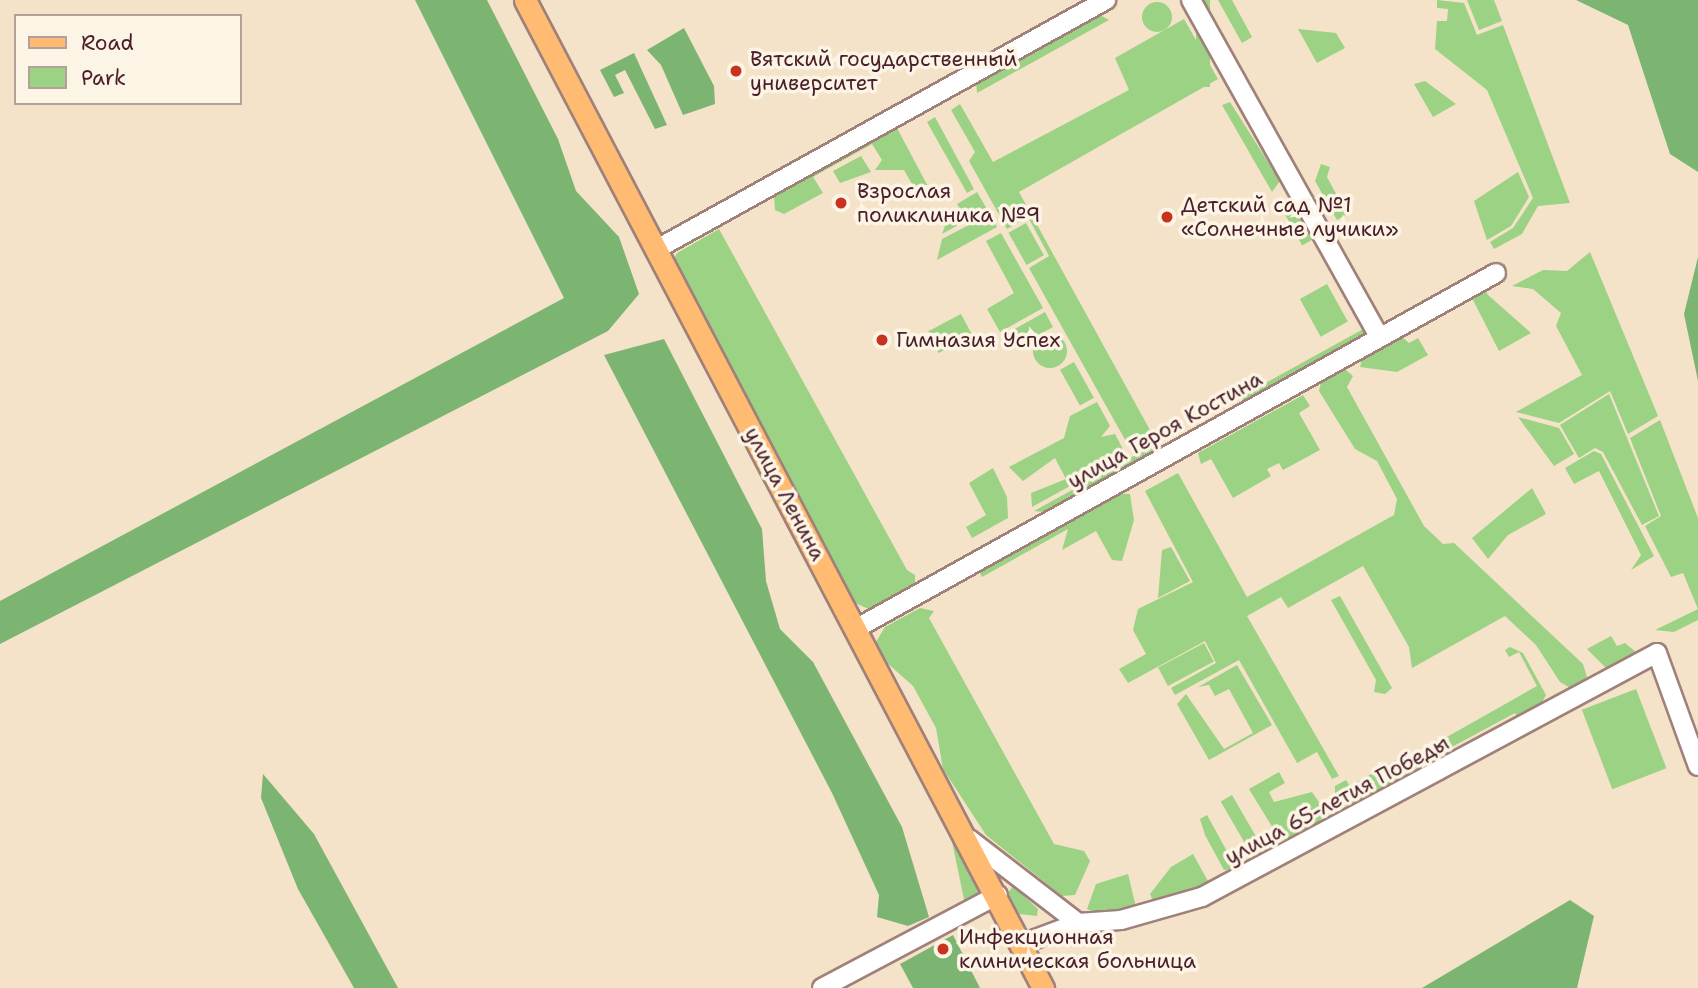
<!DOCTYPE html>
<html>
<head>
<meta charset="utf-8">
<style>
	body { margin:0 }
	#map { position:relative; width:1698px; height:988px; overflow:hidden; background:#f5e3c9; font-family:"Shantell Sans",sans-serif }
	div>[style] { position:absolute }
	.green>* { inset:0; background:#9bd283; transform-origin:0 0 }
	.round { border-radius:50% }
	.forest>* { inset:0; background:#7cb471 }
	.roads { filter:drop-shadow(2px 0 #a0817a) drop-shadow(-2px 0 #a0817a) drop-shadow(0 2px #a0817a) drop-shadow(0 -2px #a0817a) }
	.minor>* { height:18px; margin:-9px; padding:0 9px; transform-origin:9px; border-radius:9px; background:#fff }
	.major>* { height:21px; margin:-10.5px; padding:0 10.5px; transform-origin:10.5px; border-radius:10.5px; background:#ffbb71 }
	.dots>* { width:19px; height:19px; translate:-50% -50%; box-sizing:border-box; border:4px solid #fcf5e5; border-radius:50% }
	span { translate:-50% -50%; white-space:nowrap; text-align:center; line-height:1.15; -webkit-text-stroke:7px #fcf5e5; paint-order:stroke }
	.poi-label { font-size:21px; color:#4a1f2b }
	.left { translate:0 -50%; text-align:left }
	.street-label { font-size:21px; color:#4a1f2b }
	.legend { position:absolute; left:14px; top:14px; width:228px; height:91px; box-sizing:border-box; background:#fcf5e5; border:2px solid #b59f9b; margin:0; padding:9px 12px; list-style:none; font-size:21px; color:#4a1f2b }
	.legend li { display:flex; align-items:center; gap:14px; height:35px }
	.legend b { width:35px; border:2px solid #b59f9b }
</style>
</head>
<body>
<div id="map">
	<div class="green">
		<div style="left:1196px;top:0;width:14px;height:87px"></div>
		<div style="clip-path:polygon(1218px 0,1232px 0,1252px 37px,1242px 43px)"></div>
		<div style="clip-path:polygon(1437px 0,1464px 3px,1477px 35px,1503px 25px,1570px 203px,1538px 206px,1522px 234px,1494px 249px,1490px 242px,1513px 228px,1533px 198px,1487px 90px,1435px 49px,1437px 21px,1447px 21px,1448px 9px,1437px 8px)"></div>
		<div style="clip-path:polygon(1467px 0,1494px 0,1502px 21px,1479px 30px)"></div>
		<div class="round" style="left:1142px;top:2px;width:30px;height:30px"></div>
		<div style="clip-path:polygon(1100px 15px,1109px 20px,977px 93px,976px 82px)"></div>
		<div style="clip-path:polygon(1184px 19px,1218px 79px,1019px 192px,1156px 441px,1133px 454px,1029px 268px,1049px 256px,1028px 217px,1007px 229px,969px 161px,975px 152px,951px 110px,960px 104px,993px 162px,1129px 90px,1115px 58px)"></div>
		<div style="clip-path:polygon(1298px 29px,1336px 33px,1345px 48px,1317px 63px)"></div>
		<div style="clip-path:polygon(1425px 81px,1456px 104px,1433px 117px,1414px 84px)"></div>
		<div style="clip-path:polygon(1230px 102px,1280px 181px,1272px 192px,1222px 105px)"></div>
		<div style="clip-path:polygon(935px 117px,974px 189px,967px 193px,927px 122px)"></div>
		<div style="clip-path:polygon(897px 128px,932px 194px,913px 186px,904px 170px,875px 170px,882px 160px,872px 144px,813px 177px,823px 193px,784px 214px,775px 210px,774px 196px)"></div>
		<div style="clip-path:polygon(861px 156px,871px 172px,840px 183px,833px 171px)"></div>
		<div style="clip-path:polygon(1321px 164px,1330px 167px,1327px 177px,1347px 214px,1337px 220px,1315px 181px)"></div>
		<div style="clip-path:polygon(1518px 172px,1529px 197px,1511px 226px,1487px 240px,1474px 201px)"></div>
		<div style="clip-path:polygon(977px 192px,987px 209px,942px 234px,948px 218px,961px 211px,957px 204px)"></div>
		<div style="left:1289px;top:199px;width:47px;height:11px;rotate:61deg"></div>
		<div style="clip-path:polygon(990px 214px,997px 227px,937px 260px,942px 239px)"></div>
		<div style="left:1026px;top:223px;width:37px;height:20px;rotate:61deg"></div>
		<div style="clip-path:polygon(719px 229px,907px 570px,915px 575px,915px 586px,871px 610px,853px 602px,670px 266px,677px 253px)"></div>
		<div style="clip-path:polygon(1001px 233px,1043px 308px,1000px 332px,987px 309px,1014px 293px,986px 241px)"></div>
		<div style="clip-path:polygon(1590px 252px,1658px 416px,1628px 434px,1610px 391px,1559px 423px,1516px 412px,1582px 375px,1556px 326px,1561px 313px,1533px 289px,1512px 286px,1543px 270px,1567px 271px)"></div>
		<div style="left:1327px;top:284px;width:43px;height:31px;rotate:61deg"></div>
		<div style="clip-path:polygon(1484px 288px,1488px 295px,1531px 333px,1499px 351px,1473px 300px)"></div>
		<div style="clip-path:polygon(1045px 312px,1053px 327px,1018px 346px,1013px 339px,1006px 343px,1002px 336px)"></div>
		<div style="left:961px;top:314px;width:24px;height:38px;rotate:62deg"></div>
		<div style="clip-path:polygon(1367px 327px,1362px 338px,1243px 403px,1242px 396px)"></div>
		<div class="round" style="left:1033px;top:334px;width:34px;height:34px"></div>
		<div style="clip-path:polygon(1401px 336px,1409px 343px,1418px 338px,1428px 355px,1397px 372px,1360px 367px,1363px 357px)"></div>
		<div style="left:1074px;top:362px;width:41px;height:16px;rotate:61deg"></div>
		<div style="clip-path:polygon(1346px 370px,1353px 376px,1347px 387px,1424px 526px,1443px 544px,1454px 543px,1583px 664px,1587px 677px,1574px 690px,1560px 682px,1536px 645px,1505px 616px,1412px 668px,1409px 647px,1363px 566px,1288px 608px,1281px 597px,1247px 616px,1339px 776px,1332px 779px,1317px 752px,1297px 763px,1239px 660px,1175px 695px,1171px 688px,1216px 663px,1205px 641px,1128px 683px,1119px 669px,1146px 654px,1133px 630px,1138px 609px,1193px 582px,1145px 491px,1178px 473px,1247px 597px,1394px 515px,1397px 499px,1377px 461px,1355px 449px,1319px 391px,1321px 382px)"></div>
		<div style="clip-path:polygon(1609px 394px,1659px 516px,1642px 525px,1603px 452px,1595px 448px,1579px 458px,1560px 425px)"></div>
		<div style="clip-path:polygon(1303px 395px,1310px 406px,1299px 413px,1320px 450px,1283px 470px,1279px 463px,1267px 469px,1271px 476px,1233px 498px,1211px 459px,1201px 464px,1198px 453px)"></div>
		<div style="clip-path:polygon(1097px 402px,1110px 426px,1101px 437px,1115px 434px,1126px 455px,1032px 507px,1031px 493px,1066px 479px,1055px 458px,1023px 481px,1009px 467px,1064px 438px,1070px 416px)"></div>
		<div style="clip-path:polygon(1518px 417px,1559px 428px,1574px 454px,1554px 466px)"></div>
		<div style="clip-path:polygon(1660px 420px,1698px 518px,1698px 620px,1674px 632px,1655px 630px,1698px 609px,1683px 573px,1671px 577px,1645px 526px,1661px 516px,1630px 438px)"></div>
		<div style="clip-path:polygon(1157px 443px,1158px 451px,1045px 512px,1034px 511px)"></div>
		<div style="clip-path:polygon(1594px 451px,1601px 454px,1654px 556px,1631px 570px,1641px 555px,1599px 471px,1574px 484px,1565px 468px)"></div>
		<div style="clip-path:polygon(993px 468px,1007px 497px,1008px 518px,972px 538px,966px 527px,986px 515px,969px 483px)"></div>
		<div style="clip-path:polygon(1532px 488px,1546px 514px,1508px 535px,1488px 559px,1472px 538px)"></div>
		<div style="clip-path:polygon(1116px 494px,1130px 494px,1134px 520px,1122px 561px,1112px 560px,1096px 531px,1062px 550px,1068px 529px,982px 577px,979px 571px)"></div>
		<div style="clip-path:polygon(1171px 547px,1190px 581px,1158px 598px,1162px 550px)"></div>
		<div style="clip-path:polygon(1340px 596px,1392px 688px,1385px 694px,1374px 692px,1376px 680px,1331px 600px)"></div>
		<div style="clip-path:polygon(920px 608px,934px 611px,929px 618px,1054px 844px,1084px 851px,1090px 861px,1075px 895px,1062px 896px,986px 835px,943px 769px,936px 728px,913px 686px,886px 662px,876px 642px,885px 627px)"></div>
		<div style="clip-path:polygon(1611px 636px,1617px 646px,1625px 643px,1636px 652px,1607px 669px,1587px 649px)"></div>
		<div style="left:1204px;top:643px;width:21px;height:52px;rotate:62deg"></div>
		<div style="clip-path:polygon(1510px 647px,1523px 653px,1546px 695px,1539px 708px,1519px 720px,1515px 713px,1437px 755px,1441px 763px,1414px 769px,1408px 759px,1537px 686px,1519px 652px,1509px 657px,1505px 650px)"></div>
		<div style="clip-path:polygon(1237px 665px,1272px 725px,1209px 760px,1177px 704px,1186px 694px,1224px 749px,1253px 733px,1229px 689px,1215px 696px,1209px 685px,1198px 687px)"></div>
		<div style="left:1636px;top:689px;width:85px;height:58px;rotate:69deg"></div>
		<div style="clip-path:polygon(1396px 760px,1404px 775px,1399px 784px,1354px 808px,1335px 802px,1335px 786px,1346px 780px,1350px 786px)"></div>
		<div style="clip-path:polygon(1279px 772px,1285px 783px,1269px 792px,1274px 802px,1312px 792px,1325px 811px,1319px 823px,1282px 843px,1249px 789px)"></div>
		<div style="left:1232px;top:795px;width:59px;height:13px;rotate:60deg"></div>
		<div style="clip-path:polygon(1207px 815px,1235px 866px,1232px 869px,1224px 870px,1205px 835px,1200px 819px)"></div>
		<div style="clip-path:polygon(950px 832px,985px 898px,966px 909px)"></div>
		<div style="clip-path:polygon(1193px 854px,1209px 883px,1154px 903px,1150px 894px,1171px 867px)"></div>
		<div style="clip-path:polygon(1128px 874px,1136px 907px,1104px 917px,1087px 909px,1096px 884px)"></div>
		<div style="clip-path:polygon(1013px 886px,1038px 909px,1037px 916px,1019px 914px,1008px 893px)"></div>
	</div>
	<div class="forest">
		<div style="clip-path:polygon(415px 0,487px 0,558px 139px,576px 191px,619px 237px,639px 294px,608px 331px,0 644px,0 601px,564px 298px)"></div>
		<div style="clip-path:polygon(1576px 0,1698px 0,1698px 172px,1670px 154px,1628px 25px)"></div>
		<div style="clip-path:polygon(684px 28px,714px 86px,715px 104px,683px 115px,661px 65px,647px 50px)"></div>
		<div style="clip-path:polygon(634px 53px,667px 125px,655px 129px,625px 70px,615px 75px,624px 93px,614px 97px,600px 70px)"></div>
		<div style="clip-path:polygon(1698px 257px,1698px 381px,1684px 314px)"></div>
		<div style="clip-path:polygon(664px 339px,762px 529px,766px 581px,780px 629px,813px 662px,902px 827px,929px 917px,908px 926px,877px 917px,879px 895px,832px 793px,604px 355px)"></div>
		<div style="clip-path:polygon(263px 774px,314px 834px,398px 988px,354px 988px,298px 889px,261px 798px)"></div>
		<div style="clip-path:polygon(1570px 900px,1594px 916px,1577px 988px,1422px 988px)"></div>
		<div style="clip-path:polygon(953px 935px,980px 988px,913px 988px,900px 964px)"></div>
	</div>
	<div class="roads">
		<div class="minor">
			<div style="left:1191px;top:0;width:385px;rotate:60.8deg"></div>
			<div style="left:655px;top:250px;width:516px;rotate:-29deg"></div>
			<div style="left:857px;top:628px;width:731px;rotate:-29.05deg"></div>
			<div style="left:969px;top:839px;width:138px;rotate:37.6deg"></div>
			<div style="left:1022px;top:944px;width:60px;rotate:-20.6deg"></div>
			<div style="left:1078px;top:923px;width:43px;rotate:-4deg"></div>
			<div style="left:1121px;top:920px;width:84px;rotate:-15.9deg"></div>
			<div style="left:1202px;top:897px;width:516px;rotate:-28.2deg"></div>
			<div style="left:1657px;top:653px;width:120px;rotate:70.1deg"></div>
			<div style="left:822px;top:988px;width:199px;rotate:-27.9deg"></div>
		</div>
		<div class="major">
			<div style="left:525px;top:0;width:1116px;rotate:62.33deg"></div>
		</div>
	</div>
	<div class="dots">
		<div style="left:736px;top:71px;background:#c8321e"></div>
		<div style="left:841px;top:203px;background:#c8321e"></div>
		<div style="left:1167px;top:217px;background:#c8321e"></div>
		<div style="left:882px;top:340px;background:#c8321e"></div>
		<div style="left:943px;top:949px;background:#c8321e"></div>
	</div>
	<div class="poi-label">
		<span class="left" style="left:750px;top:71px">Вятский государственный<br>университет</span>
		<span class="left" style="left:857px;top:203px">Взрослая<br>поликлиника №9</span>
		<span class="left" style="left:1181px;top:217px">Детский сад №1<br>«Солнечные лучики»</span>
		<span class="left" style="left:896px;top:340px">Гимназия Успех</span>
		<span class="left" style="left:959px;top:949px">Инфекционная<br>клиническая больница</span>
	</div>
	<div class="street-label">
		<span style="left:1165px;top:430px;rotate:-29deg">улица Героя Костина</span>
		<span style="left:785px;top:494px;rotate:62deg">улица Ленина</span>
		<span style="left:1337px;top:800px;rotate:-28deg">улица 65-летия Победы</span>
	</div>
	<ul class="legend">
	<li><b style="height:9px;background:#ffbb71"></b>Road</li>
	<li><b style="height:19px;background:#9bd283"></b>Park</li>
	</ul>
</div>
</body>
</html>
